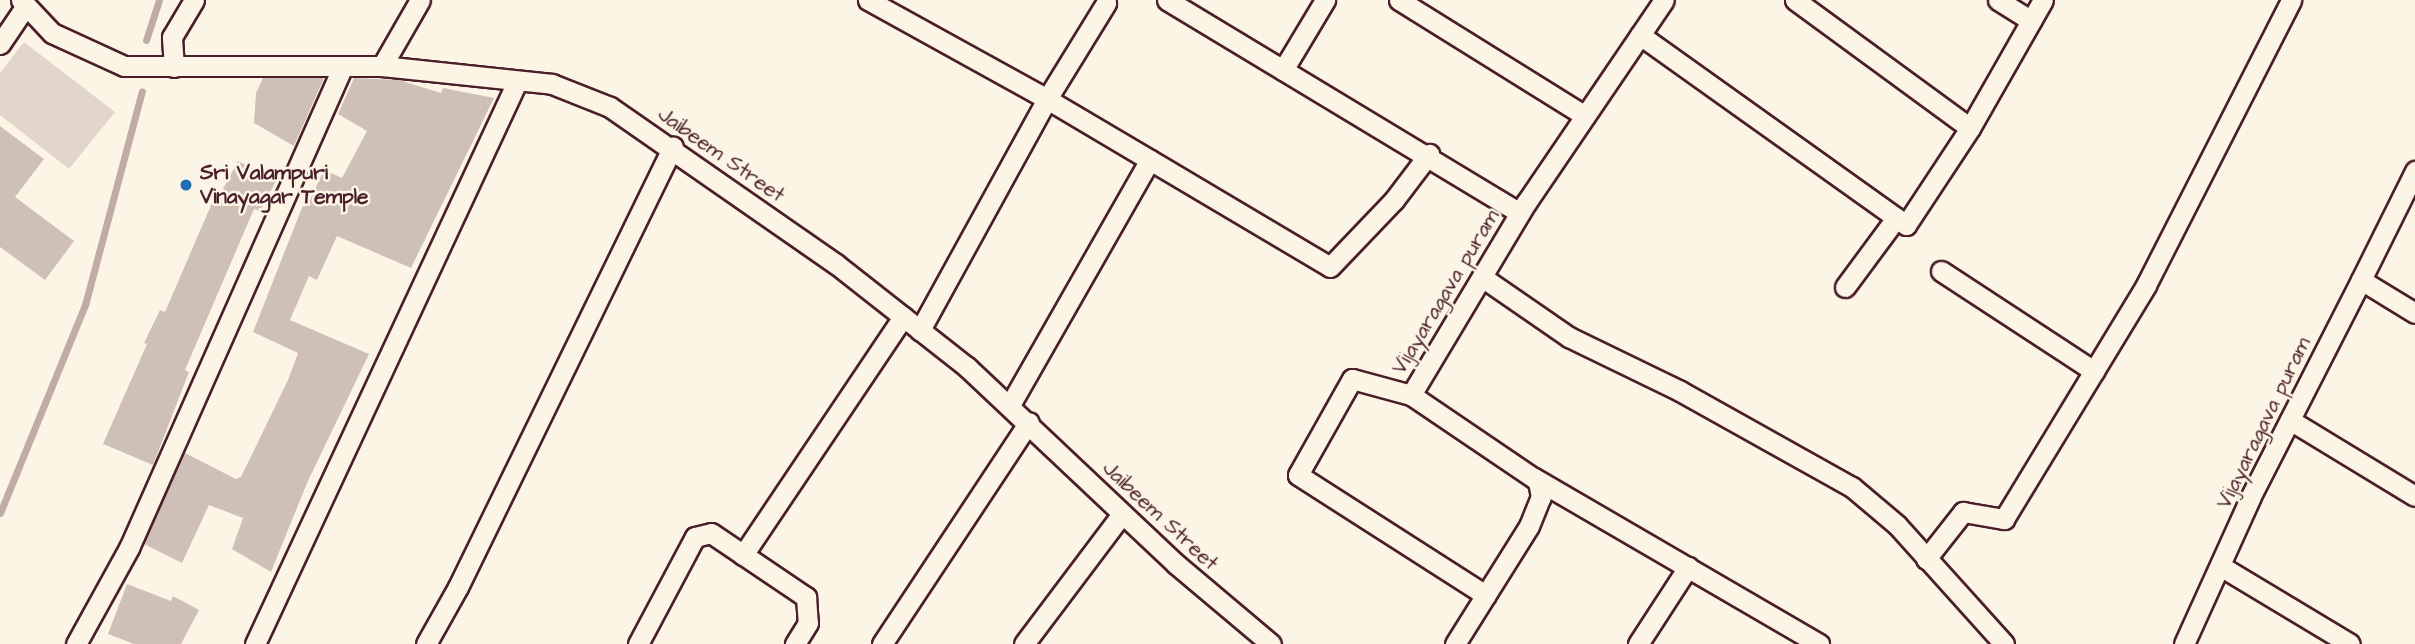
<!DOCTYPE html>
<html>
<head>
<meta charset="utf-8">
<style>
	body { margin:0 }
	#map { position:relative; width:2415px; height:644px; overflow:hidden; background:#fcf5e5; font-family:"Architects Daughter",sans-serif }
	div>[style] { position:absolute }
	.green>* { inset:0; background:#e2d5ca }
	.stream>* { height:7px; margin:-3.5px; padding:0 3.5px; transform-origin:3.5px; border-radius:3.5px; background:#c0aca5 }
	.building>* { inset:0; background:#cfc0b7 }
	.roads { filter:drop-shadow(2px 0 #4a1f2b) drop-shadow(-2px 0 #4a1f2b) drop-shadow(0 2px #4a1f2b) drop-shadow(0 -2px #4a1f2b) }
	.street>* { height:19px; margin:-9.5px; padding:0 9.5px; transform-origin:9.5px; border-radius:9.5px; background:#fcf5e5 }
	.dots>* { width:19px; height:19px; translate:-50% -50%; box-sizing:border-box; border:4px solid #fcf5e5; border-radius:50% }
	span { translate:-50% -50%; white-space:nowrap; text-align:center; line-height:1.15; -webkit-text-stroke:5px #fcf5e5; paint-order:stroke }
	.street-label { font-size:21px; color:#4a1f2b }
	.poi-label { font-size:21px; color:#4a1f2b; font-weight:700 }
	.left { translate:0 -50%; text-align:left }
</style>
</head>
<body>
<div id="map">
	<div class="green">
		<div style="clip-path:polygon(24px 42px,115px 112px,69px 169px,0 115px,0 73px)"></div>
	</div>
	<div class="stream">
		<div style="left:146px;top:40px;width:42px;rotate:-72deg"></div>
		<div style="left:0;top:513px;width:225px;rotate:-67.8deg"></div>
		<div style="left:85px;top:305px;width:221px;rotate:-75.1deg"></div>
	</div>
	<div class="building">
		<div style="clip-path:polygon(263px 78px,324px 78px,294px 146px,254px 123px,256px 93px)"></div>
		<div style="clip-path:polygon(354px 78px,399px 80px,441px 93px,443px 88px,494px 98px,411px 268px,337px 236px,317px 280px,309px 276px,290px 320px,369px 354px,307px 483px,271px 572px,232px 549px,243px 518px,209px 505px,182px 563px,144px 544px,185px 453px,236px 479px,241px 477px,288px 380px,298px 353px,253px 332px,305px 200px,309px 202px,324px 170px,342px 178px,367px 131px,338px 114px)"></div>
		<div style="clip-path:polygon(0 126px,44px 159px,15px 197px,74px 241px,45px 280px,0 247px)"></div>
		<div style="clip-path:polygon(238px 161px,276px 181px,260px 211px,254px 209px,185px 370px,189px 372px,153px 465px,103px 444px,147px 344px,144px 343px,160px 310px,165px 312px,212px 203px,215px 204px)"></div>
		<div style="clip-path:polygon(127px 584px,171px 601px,173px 596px,199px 610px,181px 644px,134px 644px,108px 634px)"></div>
	</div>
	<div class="roads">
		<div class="street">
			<div style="left:21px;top:0;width:45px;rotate:46.8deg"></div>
			<div style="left:52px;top:33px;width:79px;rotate:24.6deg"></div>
			<div style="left:124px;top:66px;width:258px"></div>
			<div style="left:382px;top:66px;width:171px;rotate:6deg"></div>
			<div style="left:552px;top:84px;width:62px;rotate:21.6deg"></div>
			<div style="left:610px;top:107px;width:275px;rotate:34.8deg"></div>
			<div style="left:836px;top:264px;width:167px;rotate:38.2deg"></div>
			<div style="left:967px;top:367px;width:287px;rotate:43.3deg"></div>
			<div style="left:1176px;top:564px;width:124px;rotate:40.1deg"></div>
			<div style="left:868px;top:0;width:205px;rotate:28.9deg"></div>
			<div style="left:1047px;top:99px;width:264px;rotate:118.8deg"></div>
			<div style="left:1167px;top:0;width:412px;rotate:31.1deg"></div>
			<div style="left:1399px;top:0;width:219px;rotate:31.9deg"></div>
			<div style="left:1998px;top:0;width:39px;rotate:32deg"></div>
			<div style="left:1640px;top:35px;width:327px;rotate:35.5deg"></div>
			<div style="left:1906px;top:225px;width:116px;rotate:-56.6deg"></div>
			<div style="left:1970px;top:128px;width:217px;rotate:-143.8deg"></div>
			<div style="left:0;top:44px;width:45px;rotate:-56deg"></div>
			<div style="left:382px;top:66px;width:76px;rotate:-60.1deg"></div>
			<div style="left:174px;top:67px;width:30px;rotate:-94deg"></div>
			<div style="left:172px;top:37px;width:43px;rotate:-59.3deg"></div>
			<div style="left:1283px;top:70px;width:82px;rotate:-59deg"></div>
			<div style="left:1970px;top:128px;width:147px;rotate:-60.3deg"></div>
			<div style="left:1150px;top:160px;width:209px;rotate:30.7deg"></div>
			<div style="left:1330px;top:267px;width:93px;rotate:-46.3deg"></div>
			<div style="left:1394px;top:200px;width:58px;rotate:-52.7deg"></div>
			<div style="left:1941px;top:271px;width:183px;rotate:33.2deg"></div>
			<div style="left:1482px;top:277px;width:106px;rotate:34.6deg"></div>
			<div style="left:1569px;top:337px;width:123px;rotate:25.9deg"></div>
			<div style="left:1680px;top:391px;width:197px;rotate:29.2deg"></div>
			<div style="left:1852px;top:487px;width:59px;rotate:40.2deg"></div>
			<div style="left:1897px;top:525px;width:160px;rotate:48deg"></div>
			<div style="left:2361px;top:280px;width:122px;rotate:-63.6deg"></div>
			<div style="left:1845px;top:287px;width:86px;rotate:-53.5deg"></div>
			<div style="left:1411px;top:395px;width:61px;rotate:-164.8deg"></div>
			<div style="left:1352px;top:379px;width:110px;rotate:119.4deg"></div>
			<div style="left:1298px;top:475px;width:223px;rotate:32.6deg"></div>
			<div style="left:1010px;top:405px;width:282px;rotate:-60.3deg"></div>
			<div style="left:1150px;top:160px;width:120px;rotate:-149.4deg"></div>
			<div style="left:1047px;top:99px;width:113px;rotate:-58.4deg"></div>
			<div style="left:2290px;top:420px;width:146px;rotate:31.3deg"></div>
			<div style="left:1534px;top:478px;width:330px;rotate:30.2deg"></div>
			<div style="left:743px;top:555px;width:287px;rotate:-56.1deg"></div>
			<div style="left:1926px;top:559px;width:60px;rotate:-51.8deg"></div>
			<div style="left:1963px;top:512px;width:42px;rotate:9.7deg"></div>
			<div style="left:2004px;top:519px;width:274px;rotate:-58.7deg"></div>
			<div style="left:2146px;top:285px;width:320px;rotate:-63deg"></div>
			<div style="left:2222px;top:567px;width:149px;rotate:31deg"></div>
			<div style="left:76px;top:644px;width:110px;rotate:-61.1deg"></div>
			<div style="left:129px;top:548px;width:527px;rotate:-66.06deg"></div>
			<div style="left:255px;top:644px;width:618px;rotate:-65.01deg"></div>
			<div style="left:426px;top:644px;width:65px;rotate:-60.7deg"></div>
			<div style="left:458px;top:587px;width:490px;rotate:-64deg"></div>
			<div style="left:638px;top:644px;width:121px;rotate:-62deg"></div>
			<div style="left:695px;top:537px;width:16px;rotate:-14deg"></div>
			<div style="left:711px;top:533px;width:115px;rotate:34deg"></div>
			<div style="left:806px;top:597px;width:26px;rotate:86deg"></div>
			<div style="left:808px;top:623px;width:25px;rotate:122deg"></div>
			<div style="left:882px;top:644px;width:266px;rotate:-56.5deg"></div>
			<div style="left:1024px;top:644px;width:163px;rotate:-53deg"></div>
			<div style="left:1455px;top:644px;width:139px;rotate:-57.9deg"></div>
			<div style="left:1529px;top:526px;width:31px;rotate:-68deg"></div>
			<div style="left:1541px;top:497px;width:16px;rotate:-101deg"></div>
			<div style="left:1538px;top:481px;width:153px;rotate:-145.9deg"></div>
			<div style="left:1411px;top:395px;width:224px;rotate:-59.1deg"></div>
			<div style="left:1526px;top:203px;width:245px;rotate:-55.8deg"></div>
			<div style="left:1638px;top:644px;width:92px;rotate:-57deg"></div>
			<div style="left:2184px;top:644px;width:162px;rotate:-65.6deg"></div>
			<div style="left:2251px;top:496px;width:242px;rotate:-63deg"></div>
			<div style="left:2361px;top:280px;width:63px;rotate:31.4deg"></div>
		</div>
	</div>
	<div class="dots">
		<div style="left:186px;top:185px;background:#1f6fb2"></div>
	</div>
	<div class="street-label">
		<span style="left:721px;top:155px;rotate:35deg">Jaibeem Street</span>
		<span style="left:1446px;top:292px;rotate:-59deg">Vijayaragava puram</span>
		<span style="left:2264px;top:423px;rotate:-64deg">Vijayaragava puram</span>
		<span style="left:1160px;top:516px;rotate:43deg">Jaibeem Street</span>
	</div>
	<div class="poi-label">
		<span class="left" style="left:200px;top:185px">Sri Valampuri<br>Vinayagar Temple</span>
	</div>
</div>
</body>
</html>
